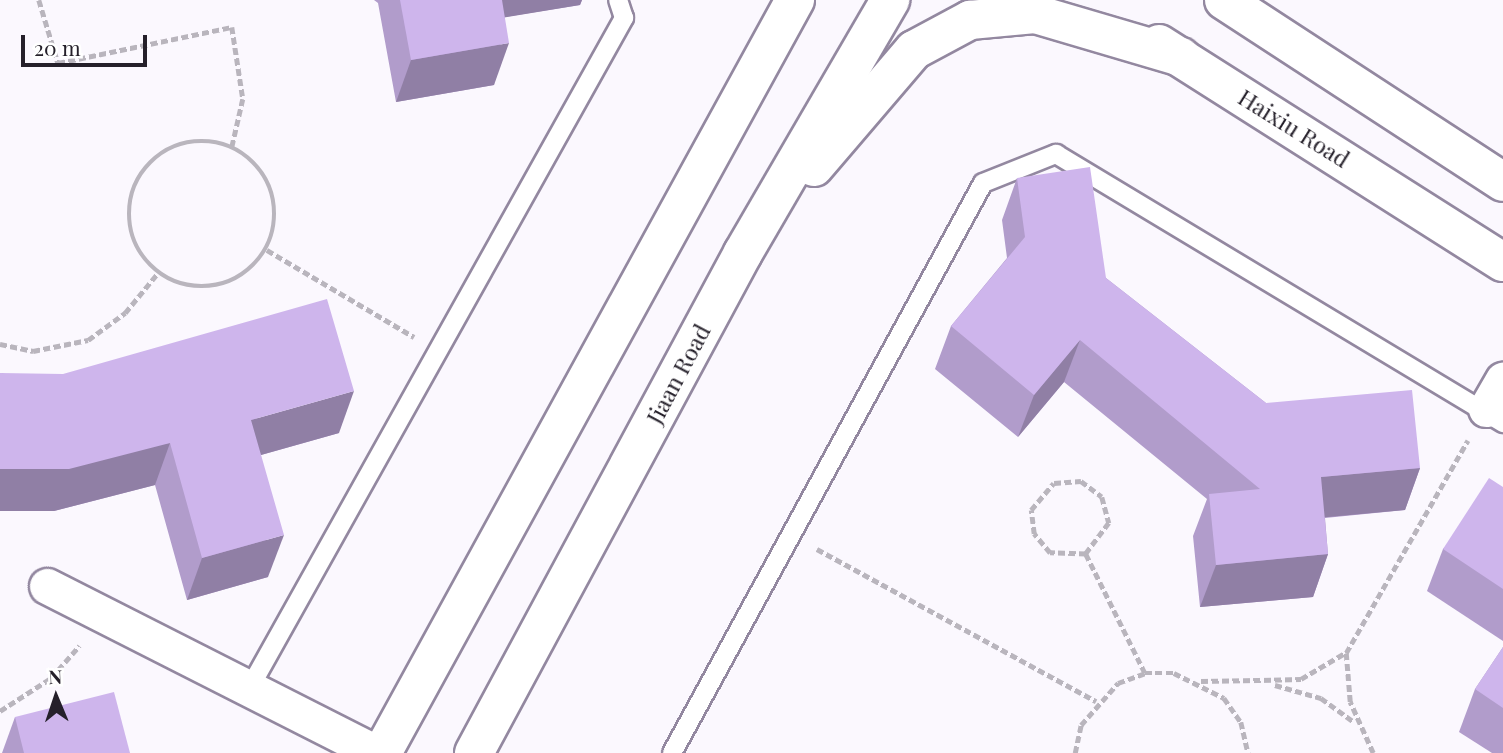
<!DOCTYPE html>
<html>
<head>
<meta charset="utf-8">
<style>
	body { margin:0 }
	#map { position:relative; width:1503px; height:753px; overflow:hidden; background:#fbf8fe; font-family:"Playfair Display",serif }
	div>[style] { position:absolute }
	.path>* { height:4.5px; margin-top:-2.25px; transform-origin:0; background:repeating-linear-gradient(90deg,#b9b5bd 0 7px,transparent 0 10.5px) }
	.path>.ring { margin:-2.25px; padding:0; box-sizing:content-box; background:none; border:4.5px solid #b9b5bd; border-radius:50% }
	.roads { filter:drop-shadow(2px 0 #9388a0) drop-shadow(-2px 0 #9388a0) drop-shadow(0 2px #9388a0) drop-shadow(0 -2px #9388a0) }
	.service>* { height:18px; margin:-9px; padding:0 9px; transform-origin:9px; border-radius:9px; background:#fff }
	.minor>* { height:35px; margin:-17.5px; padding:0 17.5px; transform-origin:17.5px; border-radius:17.5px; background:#fff }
	.secondary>* { height:38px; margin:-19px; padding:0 19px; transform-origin:19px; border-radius:19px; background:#fff }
	.wall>* { inset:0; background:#b19ccb }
	.shaded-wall>* { inset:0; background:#907fa5 }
	.building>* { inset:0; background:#ceb5ec }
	span { translate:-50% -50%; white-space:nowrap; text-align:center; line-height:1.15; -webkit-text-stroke:5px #fff; paint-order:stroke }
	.street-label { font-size:23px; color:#25202a }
	.north { position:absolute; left:21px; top:662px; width:70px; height:70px; -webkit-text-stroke:5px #fff; paint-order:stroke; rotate:358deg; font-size:19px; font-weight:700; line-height:28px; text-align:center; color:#25202a }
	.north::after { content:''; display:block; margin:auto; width:24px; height:32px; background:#25202a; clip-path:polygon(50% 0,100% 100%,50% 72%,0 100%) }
	.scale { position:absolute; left:21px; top:35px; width:126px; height:32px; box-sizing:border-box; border:4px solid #25202a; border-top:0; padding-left:9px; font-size:21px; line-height:24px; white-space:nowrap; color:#25202a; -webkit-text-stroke:5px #fff; paint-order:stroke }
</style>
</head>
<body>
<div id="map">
	<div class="path">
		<div style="left:39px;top:0;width:66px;rotate:73.2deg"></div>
		<div style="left:58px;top:63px;width:178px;rotate:-11.7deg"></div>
		<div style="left:232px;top:27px;width:73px;rotate:81.3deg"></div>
		<div style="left:243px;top:99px;width:49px;rotate:102.9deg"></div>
		<div class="ring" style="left:129px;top:141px;width:141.5px;height:141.5px"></div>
		<div style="left:267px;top:250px;width:171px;rotate:30.6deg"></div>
		<div style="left:0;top:344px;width:34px;rotate:12deg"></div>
		<div style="left:33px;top:351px;width:56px;rotate:-11.3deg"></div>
		<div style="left:88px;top:340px;width:46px;rotate:-36.1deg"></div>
		<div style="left:125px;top:313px;width:50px;rotate:-50.6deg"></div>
		<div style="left:817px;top:549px;width:318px;rotate:28.6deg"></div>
		<div style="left:1086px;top:554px;width:36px;rotate:-178deg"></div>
		<div style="left:1050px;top:553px;width:25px;rotate:-130deg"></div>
		<div style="left:1034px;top:534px;width:24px;rotate:-97deg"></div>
		<div style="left:1031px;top:510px;width:35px;rotate:-50deg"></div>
		<div style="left:1054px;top:483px;width:27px;rotate:-4deg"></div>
		<div style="left:1081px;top:481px;width:26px;rotate:37deg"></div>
		<div style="left:1102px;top:497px;width:27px;rotate:75deg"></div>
		<div style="left:1109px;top:523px;width:39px;rotate:127deg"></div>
		<div style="left:1086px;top:554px;width:133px;rotate:63.6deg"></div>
		<div style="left:1201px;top:681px;width:100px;rotate:-1.1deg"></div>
		<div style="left:1301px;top:679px;width:51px;rotate:-30.6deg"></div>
		<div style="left:1275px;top:685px;width:48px;rotate:15.8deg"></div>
		<div style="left:1321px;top:698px;width:41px;rotate:36deg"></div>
		<div style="left:0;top:711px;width:61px;rotate:-32.9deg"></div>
		<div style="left:51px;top:678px;width:43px;rotate:-48.8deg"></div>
		<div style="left:1075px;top:753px;width:29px;rotate:-78deg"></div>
		<div style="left:1081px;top:725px;width:56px;rotate:-48.6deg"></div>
		<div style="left:1118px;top:683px;width:29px;rotate:-20deg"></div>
		<div style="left:1145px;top:673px;width:29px"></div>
		<div style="left:1174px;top:673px;width:56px;rotate:26.6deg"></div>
		<div style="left:1224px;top:698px;width:29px;rotate:55deg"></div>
		<div style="left:1241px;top:722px;width:32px;rotate:77deg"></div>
		<div style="left:1373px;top:753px;width:56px;rotate:-114.3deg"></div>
		<div style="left:1350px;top:702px;width:49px;rotate:-94.7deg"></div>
		<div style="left:1346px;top:653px;width:245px;rotate:-60.2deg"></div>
	</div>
	<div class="roads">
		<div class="service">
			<div style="left:249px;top:689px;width:769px;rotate:-60.8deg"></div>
			<div style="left:624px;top:18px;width:19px;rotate:-108deg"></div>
			<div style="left:672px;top:753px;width:649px;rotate:-61.38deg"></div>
			<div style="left:983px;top:183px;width:79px;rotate:-21.7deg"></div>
			<div style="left:1056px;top:154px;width:522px;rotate:31.04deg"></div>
		</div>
		<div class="minor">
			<div style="left:1486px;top:409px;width:34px;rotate:-60deg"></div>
			<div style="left:47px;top:586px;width:369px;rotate:26.9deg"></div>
		</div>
		<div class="secondary">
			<div style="left:1224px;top:0;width:333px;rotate:33.1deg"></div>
			<div style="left:1159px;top:44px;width:407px;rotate:32.4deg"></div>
			<div style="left:814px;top:167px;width:154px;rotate:-49.5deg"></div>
			<div style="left:914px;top:50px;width:64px;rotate:-28.2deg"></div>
			<div style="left:970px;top:20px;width:65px;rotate:-5.3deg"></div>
			<div style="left:1035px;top:14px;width:152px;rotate:16.4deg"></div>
			<div style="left:382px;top:753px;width:859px;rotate:-61.26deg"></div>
			<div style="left:474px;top:753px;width:568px;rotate:-61.72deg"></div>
			<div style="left:743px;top:253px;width:293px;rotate:-59.8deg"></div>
		</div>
	</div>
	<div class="wall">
		<div style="clip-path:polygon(374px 0,582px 0,580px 5px,505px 17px,494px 85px,396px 102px,378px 3px)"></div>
		<div style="clip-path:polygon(1017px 178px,1106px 278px,1266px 403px,1420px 468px,1405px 510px,1325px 518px,1328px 554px,1313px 597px,1200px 607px,1193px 536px,1207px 499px,1064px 382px,1018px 437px,935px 369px,951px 326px,1007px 258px,1002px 220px)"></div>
		<div style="clip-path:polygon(0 373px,339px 433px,261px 455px,268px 577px,187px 600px,155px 485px,54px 511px,0 511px)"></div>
		<div style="clip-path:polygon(1503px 487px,1503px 641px,1427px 591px,1443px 549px)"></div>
		<div style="clip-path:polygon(1503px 647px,1503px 753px,1492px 753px,1459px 732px,1475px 689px)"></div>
		<div style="clip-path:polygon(15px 717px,130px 753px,2px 753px)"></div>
	</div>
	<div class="shaded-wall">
		<div style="clip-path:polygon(491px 0,582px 0,580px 5px,483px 21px)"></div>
		<div style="clip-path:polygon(509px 43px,494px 85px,396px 102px,411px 60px)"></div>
		<div style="clip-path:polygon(1080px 340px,1064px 382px,1018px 437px,1034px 395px)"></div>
		<div style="clip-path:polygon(354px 391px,339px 433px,236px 462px,251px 420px)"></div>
		<div style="clip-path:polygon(170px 443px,155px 485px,54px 511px,0 511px,0 469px)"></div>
		<div style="clip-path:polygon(1420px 468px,1405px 510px,1306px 519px,1321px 477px)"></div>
		<div style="clip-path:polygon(284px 535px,268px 577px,187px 600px,202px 558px)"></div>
		<div style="clip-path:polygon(1328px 554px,1313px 597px,1200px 607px,1216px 565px)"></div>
	</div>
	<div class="building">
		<div style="clip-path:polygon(400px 0,502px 0,509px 43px,411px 60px)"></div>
		<div style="clip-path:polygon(1090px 167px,1106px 278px,1266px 403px,1412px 390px,1420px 468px,1321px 477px,1328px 554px,1216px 565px,1209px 494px,1260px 489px,1080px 340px,1034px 395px,951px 326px,1025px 237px,1017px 178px)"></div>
		<div style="clip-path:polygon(327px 299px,354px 391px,251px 420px,284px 535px,202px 558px,170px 443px,69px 469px,0 469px,0 373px,63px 374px)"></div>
		<div style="clip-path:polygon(1489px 478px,1503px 487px,1503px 589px,1443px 549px)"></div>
		<div style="clip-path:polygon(1503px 647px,1503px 708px,1475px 689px)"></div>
		<div style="clip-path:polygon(114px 692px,130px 753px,24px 753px,15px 717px)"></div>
	</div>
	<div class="street-label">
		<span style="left:1294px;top:128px;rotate:32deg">Haixiu Road</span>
		<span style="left:678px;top:374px;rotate:-62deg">Jiaan Road</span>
	</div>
	<div class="north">N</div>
	<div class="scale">20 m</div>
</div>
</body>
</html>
